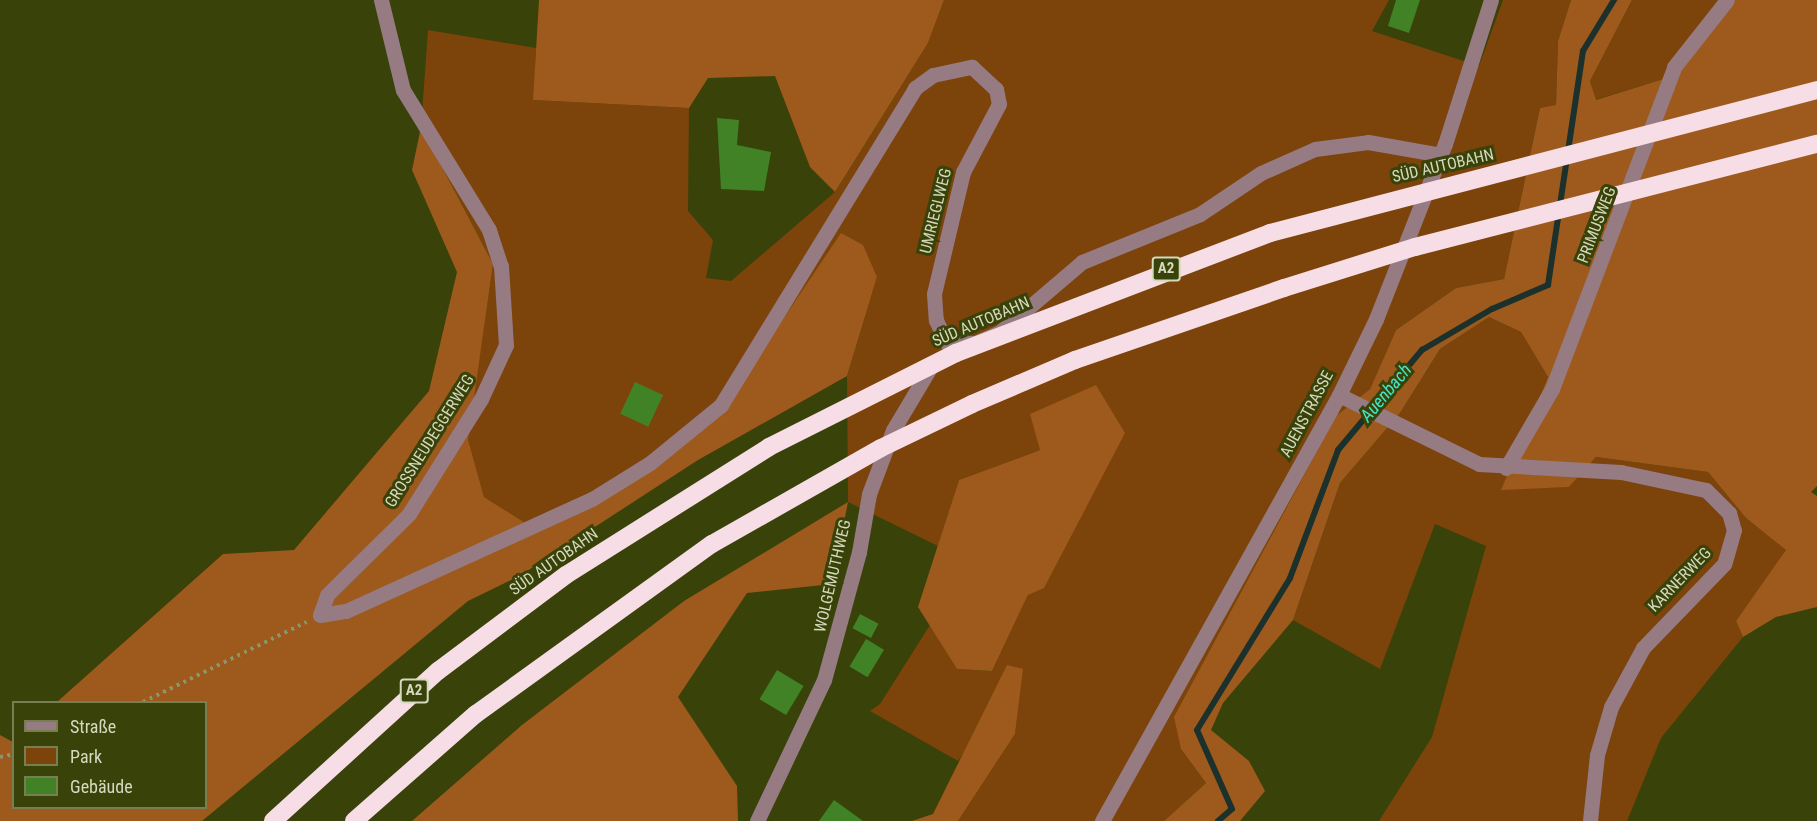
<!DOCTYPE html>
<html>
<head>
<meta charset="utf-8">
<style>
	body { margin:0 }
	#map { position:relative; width:1817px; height:821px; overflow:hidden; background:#394208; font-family:"Roboto Condensed",sans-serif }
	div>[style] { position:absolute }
	.green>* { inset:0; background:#7c430b }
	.forest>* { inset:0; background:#9d5a1c }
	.stream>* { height:6px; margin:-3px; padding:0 3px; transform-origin:3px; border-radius:3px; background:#1c312c }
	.building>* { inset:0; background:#418226; transform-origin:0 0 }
	.path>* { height:4px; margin-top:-2px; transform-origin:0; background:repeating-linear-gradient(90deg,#8d956b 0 3px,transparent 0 7.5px) }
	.minor>* { height:15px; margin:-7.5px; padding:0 7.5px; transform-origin:7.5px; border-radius:7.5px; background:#967b83 }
	.highway>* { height:18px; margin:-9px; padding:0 9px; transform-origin:9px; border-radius:9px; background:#f7dde5 }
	span { translate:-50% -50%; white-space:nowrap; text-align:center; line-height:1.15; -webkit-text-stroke:6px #394208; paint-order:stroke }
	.shield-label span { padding:2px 4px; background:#394208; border:2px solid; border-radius:4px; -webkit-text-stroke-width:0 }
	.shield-label { font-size:15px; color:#d4dabe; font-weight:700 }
	.street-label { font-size:16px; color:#d4dabe }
	.water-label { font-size:18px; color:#43e6c9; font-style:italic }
	.legend { position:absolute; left:12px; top:701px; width:195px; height:108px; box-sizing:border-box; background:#394208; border:2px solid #777f51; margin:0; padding:8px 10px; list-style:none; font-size:18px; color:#d4dabe }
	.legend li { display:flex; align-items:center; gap:12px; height:30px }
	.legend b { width:30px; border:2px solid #777f51 }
</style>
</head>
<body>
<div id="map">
	<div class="green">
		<div style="clip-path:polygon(944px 0,1389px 0,1372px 31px,1479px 66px,1503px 0,1571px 0,1558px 41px,1556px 106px,1540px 108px,1504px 279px,1456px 288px,1396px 330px,1370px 389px,1336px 416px,1181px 749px,1206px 783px,1164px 821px,958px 821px,1015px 734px,1022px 669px,958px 761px,870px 711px,880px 704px,930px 625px,957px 669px,992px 671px,1028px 595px,1040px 450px,959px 480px,938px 546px,848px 502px,847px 376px,877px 277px,761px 352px,723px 410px,538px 531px,484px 497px,467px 440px,493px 264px,421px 127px,428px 30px,536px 48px,534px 100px,689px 108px,688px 211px,713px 240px,706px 278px,731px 281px,835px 192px,928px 43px)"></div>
		<div style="clip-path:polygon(1632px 0,1718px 0,1679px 74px,1595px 100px,1590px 81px)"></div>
		<div style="clip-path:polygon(1489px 317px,1521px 332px,1548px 377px,1502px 489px,1569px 487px,1596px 457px,1708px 472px,1746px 518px,1787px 550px,1736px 621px,1743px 637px,1661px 738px,1627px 821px,1379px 821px,1432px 737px,1486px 546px,1435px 524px,1380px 669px,1293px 620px,1340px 483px,1400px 413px,1440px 349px)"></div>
	</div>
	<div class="forest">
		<div style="clip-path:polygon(539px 0,944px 0,928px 43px,835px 192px,810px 167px,775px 76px,708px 78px,689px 108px,533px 100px)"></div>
		<div style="clip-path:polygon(1571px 0,1632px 0,1590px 81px,1596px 100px,1679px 74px,1718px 0,1817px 0,1817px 486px,1811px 492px,1817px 496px,1817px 607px,1776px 617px,1743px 637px,1736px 621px,1786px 550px,1746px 518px,1708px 472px,1596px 457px,1569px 487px,1501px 490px,1548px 377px,1521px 332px,1489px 317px,1440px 349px,1400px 413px,1340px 483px,1293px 620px,1223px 703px,1211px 730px,1249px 761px,1265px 791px,1240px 821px,1164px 821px,1206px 783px,1181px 749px,1174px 717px,1336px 416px,1370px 389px,1396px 330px,1456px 288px,1504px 279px,1540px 108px,1556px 105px,1558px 41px)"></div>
		<div style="clip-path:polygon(421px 127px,493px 264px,468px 440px,484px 497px,538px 531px,666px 455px,761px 352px,841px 233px,863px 245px,877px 277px,847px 376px,698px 460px,521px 575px,468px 601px,202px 821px,0 821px,0 735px,13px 742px,14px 808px,206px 808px,206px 702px,57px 702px,223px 554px,294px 550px,429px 391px,457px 272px,412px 170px)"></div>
		<div style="clip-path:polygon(1096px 385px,1125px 433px,1044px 588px,1028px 595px,992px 671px,957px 669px,918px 607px,959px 480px,1040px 450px,1030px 414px)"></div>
		<div style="clip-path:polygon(848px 502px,832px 584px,747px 593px,678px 697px,737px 786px,738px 821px,412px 821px,522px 725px,684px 601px)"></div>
		<div style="clip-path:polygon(1007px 665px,1023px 669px,1015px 734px,958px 821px,912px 821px,933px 814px)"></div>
	</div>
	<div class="stream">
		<div style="left:1218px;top:821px;width:18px;rotate:-41deg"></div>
		<div style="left:1232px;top:809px;width:86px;rotate:-113.9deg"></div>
		<div style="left:1197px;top:730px;width:178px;rotate:-58.5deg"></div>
		<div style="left:1290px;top:578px;width:137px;rotate:-69.4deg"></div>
		<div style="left:1338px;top:450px;width:131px;rotate:-50deg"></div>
		<div style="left:1422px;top:350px;width:81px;rotate:-30.4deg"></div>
		<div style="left:1492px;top:309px;width:61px;rotate:-23.2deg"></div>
		<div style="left:1548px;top:285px;width:237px;rotate:-81.5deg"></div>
		<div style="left:1583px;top:51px;width:60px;rotate:-58.7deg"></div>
	</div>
	<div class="building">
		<div style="clip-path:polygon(1396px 0,1420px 0,1409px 33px,1388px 26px)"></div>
		<div style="clip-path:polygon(717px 118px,739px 120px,737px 145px,771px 152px,764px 191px,721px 189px)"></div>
		<div style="left:635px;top:382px;width:31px;height:35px;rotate:25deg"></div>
		<div style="left:860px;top:614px;width:21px;height:16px;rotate:28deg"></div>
		<div style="left:866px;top:639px;width:21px;height:32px;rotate:31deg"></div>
		<div style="left:777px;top:670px;width:31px;height:34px;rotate:31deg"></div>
		<div style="clip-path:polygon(834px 800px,863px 821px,819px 821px)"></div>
	</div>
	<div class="path">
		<div style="left:143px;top:702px;width:182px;rotate:-26.1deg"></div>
		<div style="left:0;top:757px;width:14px;rotate:-12deg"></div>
	</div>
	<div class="minor">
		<div style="left:381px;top:0;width:93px;rotate:76.3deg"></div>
		<div style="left:403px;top:90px;width:164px;rotate:58.4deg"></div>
		<div style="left:489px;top:230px;width:38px;rotate:72deg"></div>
		<div style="left:501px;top:266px;width:79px;rotate:86.4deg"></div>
		<div style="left:506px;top:345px;width:60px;rotate:114.8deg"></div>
		<div style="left:481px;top:399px;width:136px;rotate:122.1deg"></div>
		<div style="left:409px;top:514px;width:115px;rotate:135.4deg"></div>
		<div style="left:327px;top:595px;width:21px;rotate:109deg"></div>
		<div style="left:320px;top:615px;width:26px;rotate:-9deg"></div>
		<div style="left:346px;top:611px;width:270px;rotate:-24.5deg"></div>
		<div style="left:592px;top:499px;width:68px;rotate:-31.8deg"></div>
		<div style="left:650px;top:463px;width:92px;rotate:-39.2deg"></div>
		<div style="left:721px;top:405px;width:372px;rotate:-58.5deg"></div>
		<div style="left:915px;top:88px;width:22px;rotate:-36deg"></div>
		<div style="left:933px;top:75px;width:40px;rotate:-12deg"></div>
		<div style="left:972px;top:67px;width:33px;rotate:43deg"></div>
		<div style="left:996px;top:89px;width:15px;rotate:79deg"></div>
		<div style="left:999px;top:104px;width:77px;rotate:117.9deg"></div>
		<div style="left:963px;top:172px;width:125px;rotate:103.4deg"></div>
		<div style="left:934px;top:294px;width:26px;rotate:86deg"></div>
		<div style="left:936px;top:320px;width:24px;rotate:66deg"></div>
		<div style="left:946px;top:342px;width:29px;rotate:2deg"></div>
		<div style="left:975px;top:343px;width:27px;rotate:-24deg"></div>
		<div style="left:1000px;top:332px;width:108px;rotate:-40.5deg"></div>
		<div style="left:1082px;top:262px;width:127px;rotate:-22.1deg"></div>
		<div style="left:1200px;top:214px;width:73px;rotate:-33.9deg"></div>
		<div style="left:1261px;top:173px;width:59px;rotate:-24deg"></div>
		<div style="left:1315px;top:149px;width:53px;rotate:-7.5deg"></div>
		<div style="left:1368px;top:142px;width:74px;rotate:10.1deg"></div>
		<div style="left:1339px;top:395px;width:156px;rotate:26.2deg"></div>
		<div style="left:1479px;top:464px;width:142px;rotate:3.2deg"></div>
		<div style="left:1621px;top:472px;width:87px;rotate:12deg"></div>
		<div style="left:1706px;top:490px;width:33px;rotate:45deg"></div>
		<div style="left:1729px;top:513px;width:18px;rotate:74deg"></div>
		<div style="left:1734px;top:530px;width:35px;rotate:106deg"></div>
		<div style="left:1724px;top:564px;width:117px;rotate:134deg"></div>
		<div style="left:1643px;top:648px;width:67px;rotate:118.5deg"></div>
		<div style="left:1611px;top:707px;width:50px;rotate:106.3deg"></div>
		<div style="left:1597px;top:755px;width:66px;rotate:96.1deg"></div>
		<div style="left:1506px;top:468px;width:91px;rotate:-59.8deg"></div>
		<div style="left:1552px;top:389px;width:344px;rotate:-69.2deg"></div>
		<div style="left:1674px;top:67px;width:85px;rotate:-51.7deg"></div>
		<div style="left:757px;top:821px;width:156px;rotate:-64.6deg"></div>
		<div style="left:824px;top:680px;width:133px;rotate:-74.7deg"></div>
		<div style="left:859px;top:552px;width:59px;rotate:-80.2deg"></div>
		<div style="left:869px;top:494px;width:68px;rotate:-69.4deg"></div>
		<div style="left:893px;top:430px;width:78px;rotate:-59.2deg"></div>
		<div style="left:1102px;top:821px;width:487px;rotate:-60.9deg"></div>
		<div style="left:1339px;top:395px;width:85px;rotate:-64deg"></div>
		<div style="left:1376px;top:319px;width:188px;rotate:-68.5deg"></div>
		<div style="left:1445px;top:144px;width:151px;rotate:-72.3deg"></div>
	</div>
	<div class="highway">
		<div style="left:273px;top:821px;width:223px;rotate:-42.3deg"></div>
		<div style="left:438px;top:671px;width:160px;rotate:-36.9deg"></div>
		<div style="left:566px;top:575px;width:240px;rotate:-32.2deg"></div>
		<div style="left:769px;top:447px;width:209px;rotate:-26.7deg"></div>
		<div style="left:956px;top:353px;width:336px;rotate:-20.9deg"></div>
		<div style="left:1270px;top:233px;width:565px;rotate:-14.65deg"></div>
		<div style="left:354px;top:821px;width:162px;rotate:-41.3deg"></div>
		<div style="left:476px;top:714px;width:291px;rotate:-35.8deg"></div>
		<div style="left:712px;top:544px;width:194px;rotate:-29.6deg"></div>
		<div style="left:881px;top:448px;width:101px;rotate:-25.8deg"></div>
		<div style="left:972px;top:404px;width:112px;rotate:-23.1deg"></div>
		<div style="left:1075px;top:360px;width:221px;rotate:-19deg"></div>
		<div style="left:1284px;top:288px;width:137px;rotate:-17.4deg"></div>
		<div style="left:1415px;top:247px;width:415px;rotate:-14.4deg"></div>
	</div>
	<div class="shield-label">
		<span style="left:1166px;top:269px">A2</span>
		<span style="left:414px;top:691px">A2</span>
	</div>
	<div class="street-label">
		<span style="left:1443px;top:166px;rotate:-13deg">SÜD AUTOBAHN</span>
		<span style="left:936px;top:211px;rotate:-76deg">UMRIEGLWEG</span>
		<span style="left:1597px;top:225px;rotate:-69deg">PRIMUSWEG</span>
		<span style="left:981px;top:322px;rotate:-23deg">SÜD AUTOBAHN</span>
		<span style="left:1307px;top:414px;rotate:-62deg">AUENSTRASSE</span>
		<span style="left:430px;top:441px;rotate:-58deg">GROSSNEUDEGGERWEG</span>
		<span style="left:554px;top:562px;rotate:-35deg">SÜD AUTOBAHN</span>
		<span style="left:833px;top:576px;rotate:-77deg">WOLGEMUTHWEG</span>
		<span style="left:1680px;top:580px;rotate:-46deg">KARNERWEG</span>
	</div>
	<div class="water-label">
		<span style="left:1386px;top:393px;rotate:-50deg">Auenbach</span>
	</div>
	<ul class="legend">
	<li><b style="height:8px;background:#967b83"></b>Straße</li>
	<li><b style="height:16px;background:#7c430b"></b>Park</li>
	<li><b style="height:16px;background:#418226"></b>Gebäude</li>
	</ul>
</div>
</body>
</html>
